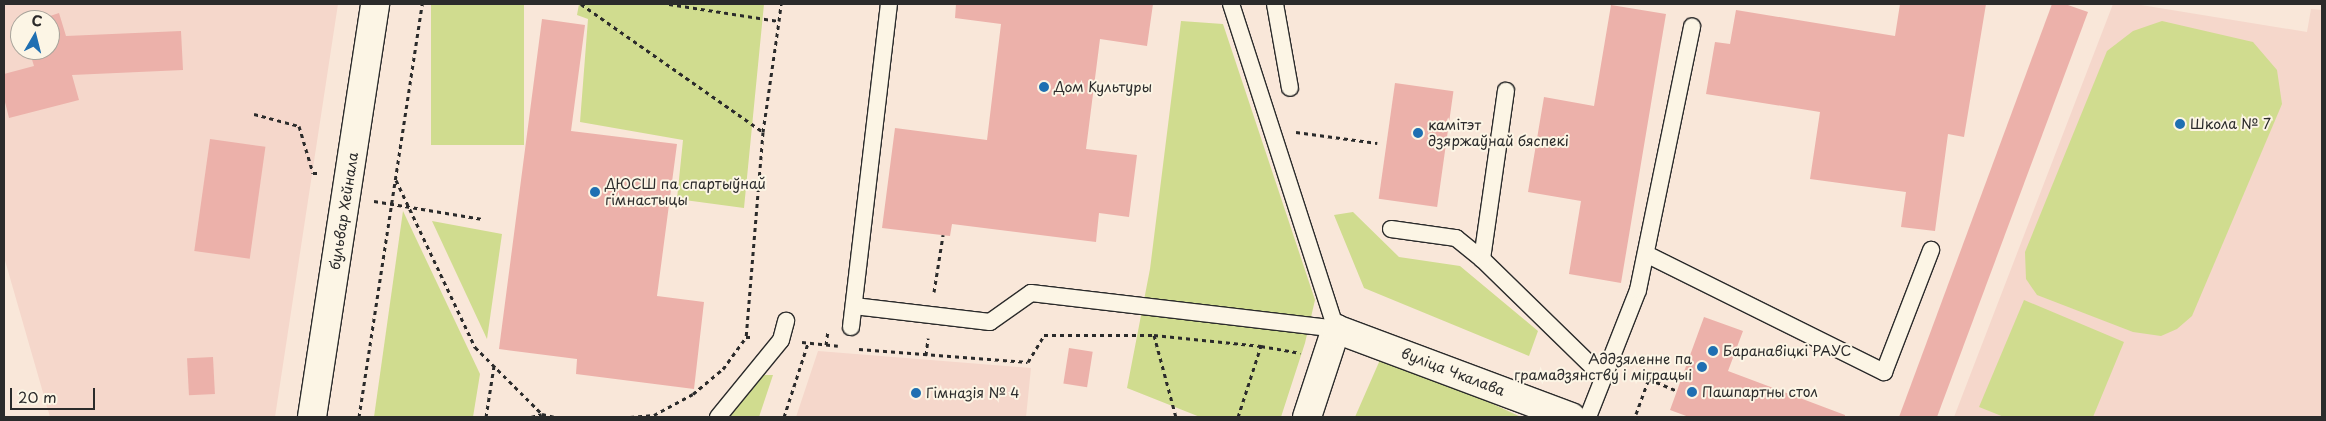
<!DOCTYPE html>
<html>
<head>
<meta charset="utf-8">
<style>
	body { margin:0 }
	#map { position:relative; width:2326px; height:421px; overflow:hidden; background:#f9e7d9; font-family:"Playpen Sans",sans-serif }
	div>[style] { position:absolute }
	.built>* { inset:0; background:#f5d7cb }
	.green>* { inset:0; background:#d0dc8f; transform-origin:0 0 }
	.building>* { inset:0; background:#ecb1aa; transform-origin:0 0 }
	.path>* { height:3px; margin-top:-1.5px; transform-origin:0; background:repeating-linear-gradient(90deg,#2b2b2b 0 4px,transparent 0 8px) }
	.roads { filter:drop-shadow(1px 0 #2b2b2b) drop-shadow(-1px 0 #2b2b2b) drop-shadow(0 1px #2b2b2b) drop-shadow(0 -1px #2b2b2b) }
	.lane>* { height:16px; margin:-8px; padding:0 8px; transform-origin:8px; border-radius:8px; background:#fcf5e5 }
	.street>* { height:28px; margin:-14px; padding:0 14px; transform-origin:14px; border-radius:14px; background:#fcf5e5 }
	.dots>* { width:14px; height:14px; translate:-50% -50%; box-sizing:border-box; border:2px solid #fcf5e5; border-radius:50% }
	span { translate:-50% -50%; white-space:nowrap; text-align:center; line-height:1.15; -webkit-text-stroke:4px #fcf5e5; paint-order:stroke }
	.poi-label { font-size:14px; color:#2b2b2b }
	.left { translate:0 -50%; text-align:left }
	.right { translate:-100% -50%; text-align:right }
	.street-label { font-size:14px; color:#2b2b2b }
	.frame { position:absolute; inset:0; border:5px solid #2b2b2b; pointer-events:none }
	.north { position:absolute; left:10px; top:10px; width:50px; height:50px; box-sizing:border-box; background:#fcf5e5; border:1px solid #a8a49b; border-radius:50%; rotate:8deg; font-size:14px; font-weight:700; line-height:20px; text-align:center; color:#2b2b2b }
	.north::after { content:''; display:block; margin:auto; width:18px; height:22px; background:#1f6fb2; clip-path:polygon(50% 0,100% 100%,50% 72%,0 100%) }
	.scale { position:absolute; left:10px; top:388px; width:85px; height:22px; box-sizing:border-box; border:2px solid #2b2b2b; border-top:0; padding-left:6px; font-size:15px; line-height:18px; white-space:nowrap; color:#2b2b2b; -webkit-text-stroke:4px #fcf5e5; paint-order:stroke }
</style>
</head>
<body>
<div id="map">
	<div class="built">
		<div style="clip-path:polygon(evenodd,4px 4px,338px 4px,275px 417px,50px 417px,4px 257px,4px 4px,20px 20px,50px 20px,50px 50px,20px 50px,20px 20px)"></div>
		<div style="clip-path:polygon(2113px 4px,2135px 4px,2307px 32px,2311px 9px,2322px 10px,2322px 417px,1954px 417px)"></div>
		<div style="clip-path:polygon(818px 351px,1031px 368px,1026px 417px,796px 417px)"></div>
	</div>
	<div class="green">
		<div style="left:431px;top:4px;width:93px;height:141px"></div>
		<div style="clip-path:polygon(579px 4px,764px 4px,744px 208px,677px 199px,683px 140px,580px 122px,588px 19px,577px 15px)"></div>
		<div style="clip-path:polygon(1181px 21px,1223px 24px,1315px 300px,1305px 343px,1281px 417px,1200px 417px,1127px 388px,1150px 269px)"></div>
		<div style="clip-path:polygon(2162px 21px,2253px 42px,2277px 70px,2282px 104px,2192px 316px,2177px 329px,2161px 336px,2133px 332px,2037px 295px,2026px 279px,2025px 252px,2107px 51px,2133px 31px)"></div>
		<div style="clip-path:polygon(403px 211px,480px 374px,473px 417px,374px 417px)"></div>
		<div style="clip-path:polygon(1353px 212px,1399px 257px,1460px 266px,1538px 331px,1529px 356px,1364px 288px,1334px 215px)"></div>
		<div style="clip-path:polygon(432px 221px,502px 234px,487px 339px)"></div>
		<div style="clip-path:polygon(2024px 300px,2124px 342px,2093px 417px,2004px 417px,1979px 407px)"></div>
		<div style="clip-path:polygon(1383px 353px,1521px 417px,1355px 417px)"></div>
		<div style="clip-path:polygon(757px 375px,773px 375px,759px 417px,726px 417px)"></div>
	</div>
	<div class="building">
		<div style="clip-path:polygon(956px 4px,1153px 4px,1147px 46px,1100px 39px,1086px 149px,1137px 155px,1129px 217px,1099px 213px,1096px 242px,952px 224px,950px 236px,882px 228px,895px 128px,987px 140px,1001px 24px,955px 18px)"></div>
		<div style="clip-path:polygon(1900px 4px,1986px 4px,1964px 137px,1948px 134px,1935px 231px,1901px 227px,1906px 192px,1810px 179px,1820px 112px,1706px 94px,1715px 42px,1730px 44px,1736px 10px,1895px 36px)"></div>
		<div style="clip-path:polygon(2052px 4px,2065px 4px,2088px 12px,1937px 417px,1899px 417px)"></div>
		<div style="clip-path:polygon(1611px 5px,1666px 14px,1621px 283px,1569px 274px,1581px 201px,1528px 192px,1544px 97px,1594px 106px)"></div>
		<div style="clip-path:polygon(59px 13px,66px 36px,181px 31px,183px 70px,72px 75px,79px 100px,9px 118px,4px 98px,4px 74px,34px 66px,29px 50px,50px 50px,50px 20px,38px 20px)"></div>
		<div style="clip-path:polygon(542px 19px,585px 25px,571px 131px,677px 144px,657px 296px,704px 302px,694px 389px,576px 374px,577px 359px,499px 349px)"></div>
		<div style="left:1395px;top:83px;width:59px;height:117px;rotate:8deg"></div>
		<div style="left:210px;top:139px;width:56px;height:113px;rotate:8deg"></div>
		<div style="clip-path:polygon(1704px 317px,1743px 331px,1728px 371px,1845px 415px,1845px 417px,1689px 417px,1670px 410px)"></div>
		<div style="left:1069px;top:348px;width:24px;height:36px;rotate:9deg"></div>
		<div style="left:213px;top:357px;width:37px;height:26px;rotate:87deg"></div>
	</div>
	<div class="path">
		<div style="left:581px;top:4px;width:223px;rotate:35.1deg"></div>
		<div style="left:763px;top:132px;width:206px;rotate:94.7deg"></div>
		<div style="left:669px;top:4px;width:111px;rotate:8.8deg"></div>
		<div style="left:779px;top:21px;width:17px;rotate:-83deg"></div>
		<div style="left:254px;top:114px;width:47px;rotate:14.9deg"></div>
		<div style="left:299px;top:126px;width:49px;rotate:73.4deg"></div>
		<div style="left:313px;top:173px;width:8px"></div>
		<div style="left:763px;top:132px;width:112px;rotate:-81.8deg"></div>
		<div style="left:1296px;top:132px;width:82px;rotate:7.7deg"></div>
		<div style="left:396px;top:180px;width:185px;rotate:64.7deg"></div>
		<div style="left:475px;top:347px;width:95px;rotate:45deg"></div>
		<div style="left:374px;top:201px;width:110px;rotate:9.4deg"></div>
		<div style="left:934px;top:292px;width:58px;rotate:-81deg"></div>
		<div style="left:1154px;top:335px;width:108px;rotate:5.9deg"></div>
		<div style="left:802px;top:342px;width:36px;rotate:6deg"></div>
		<div style="left:826px;top:345px;width:14px;rotate:-82deg"></div>
		<div style="left:859px;top:349px;width:169px;rotate:4.4deg"></div>
		<div style="left:1028px;top:362px;width:31px;rotate:-59deg"></div>
		<div style="left:1044px;top:335px;width:110px"></div>
		<div style="left:1154px;top:335px;width:85px;rotate:75deg"></div>
		<div style="left:926px;top:355px;width:17px;rotate:-83deg"></div>
		<div style="left:1636px;top:414px;width:37px;rotate:-70deg"></div>
		<div style="left:1649px;top:379px;width:30px;rotate:23deg"></div>
		<div style="left:359px;top:417px;width:418px;rotate:-81.3deg"></div>
		<div style="left:486px;top:417px;width:52px;rotate:-81.1deg"></div>
		<div style="left:531px;top:417px;width:11px;rotate:-15deg"></div>
		<div style="left:542px;top:414px;width:13px;rotate:13deg"></div>
		<div style="left:630px;top:417px;width:24px;rotate:-5deg"></div>
		<div style="left:654px;top:415px;width:44px;rotate:-28.3deg"></div>
		<div style="left:693px;top:394px;width:39px;rotate:-40deg"></div>
		<div style="left:723px;top:369px;width:39px;rotate:-54deg"></div>
		<div style="left:746px;top:337px;width:8px"></div>
		<div style="left:784px;top:417px;width:78px;rotate:-72deg"></div>
		<div style="left:1238px;top:417px;width:75px;rotate:-72.1deg"></div>
		<div style="left:1261px;top:346px;width:40px;rotate:10deg"></div>
	</div>
	<div class="roads">
		<div class="lane">
			<div style="left:1275px;top:4px;width:85px;rotate:79.9deg"></div>
			<div style="left:1391px;top:229px;width:66px;rotate:7.9deg"></div>
			<div style="left:1456px;top:238px;width:33px;rotate:39deg"></div>
			<div style="left:1482px;top:259px;width:168px;rotate:44.3deg"></div>
			<div style="left:1646px;top:254px;width:266px;rotate:26.4deg"></div>
			<div style="left:1884px;top:372px;width:131px;rotate:-68.9deg"></div>
			<div style="left:1482px;top:259px;width:170px;rotate:-81.9deg"></div>
			<div style="left:854px;top:306px;width:137px;rotate:6.7deg"></div>
			<div style="left:990px;top:322px;width:50px;rotate:-35.3deg"></div>
			<div style="left:1031px;top:293px;width:307px;rotate:6.7deg"></div>
			<div style="left:1336px;top:329px;width:342px;rotate:-107.9deg"></div>
			<div style="left:851px;top:327px;width:325px;rotate:-83.3deg"></div>
			<div style="left:718px;top:417px;width:99px;rotate:-50.7deg"></div>
			<div style="left:781px;top:340px;width:20px;rotate:-75deg"></div>
			<div style="left:1588px;top:417px;width:136px;rotate:-68.5deg"></div>
			<div style="left:1638px;top:290px;width:269px;rotate:-78.4deg"></div>
		</div>
		<div class="street">
			<div style="left:312px;top:417px;width:418px;rotate:-81.3deg"></div>
			<div style="left:1307px;top:417px;width:93px;rotate:-71.8deg"></div>
			<div style="left:1336px;top:329px;width:251px;rotate:20.5deg"></div>
		</div>
	</div>
	<div class="dots">
		<div style="left:1044px;top:87px;background:#1f6fb2"></div>
		<div style="left:2180px;top:124px;background:#1f6fb2"></div>
		<div style="left:1418px;top:133px;background:#1f6fb2"></div>
		<div style="left:595px;top:192px;background:#1f6fb2"></div>
		<div style="left:1713px;top:351px;background:#1f6fb2"></div>
		<div style="left:1702px;top:367px;background:#1f6fb2"></div>
		<div style="left:1692px;top:392px;background:#1f6fb2"></div>
		<div style="left:916px;top:393px;background:#1f6fb2"></div>
	</div>
	<div class="poi-label">
		<span class="left" style="left:1054px;top:87px">Дом Культуры</span>
		<span class="left" style="left:2190px;top:124px">Школа № 7</span>
		<span class="left" style="left:1428px;top:133px">камітэт<br>дзяржаўнай бяспекі</span>
		<span class="left" style="left:605px;top:192px">ДЮСШ па спартыўнай<br>гімнастыцы</span>
		<span class="left" style="left:1723px;top:351px">Баранавіцкі РАУС</span>
		<span class="right" style="left:1692px;top:367px">Аддзяленне па<br>грамадзянству і міграцыі</span>
		<span class="left" style="left:1702px;top:392px">Пашпартны стол</span>
		<span class="left" style="left:926px;top:393px">Гімназія № 4</span>
	</div>
	<div class="street-label">
		<span style="left:344px;top:211px;rotate:-81deg">бульвар Хейнала</span>
		<span style="left:1453px;top:372px;rotate:21deg">вуліца Чкалава</span>
	</div>
	<div class="frame"></div>
	<div class="north">С</div>
	<div class="scale">20 m</div>
</div>
</body>
</html>
